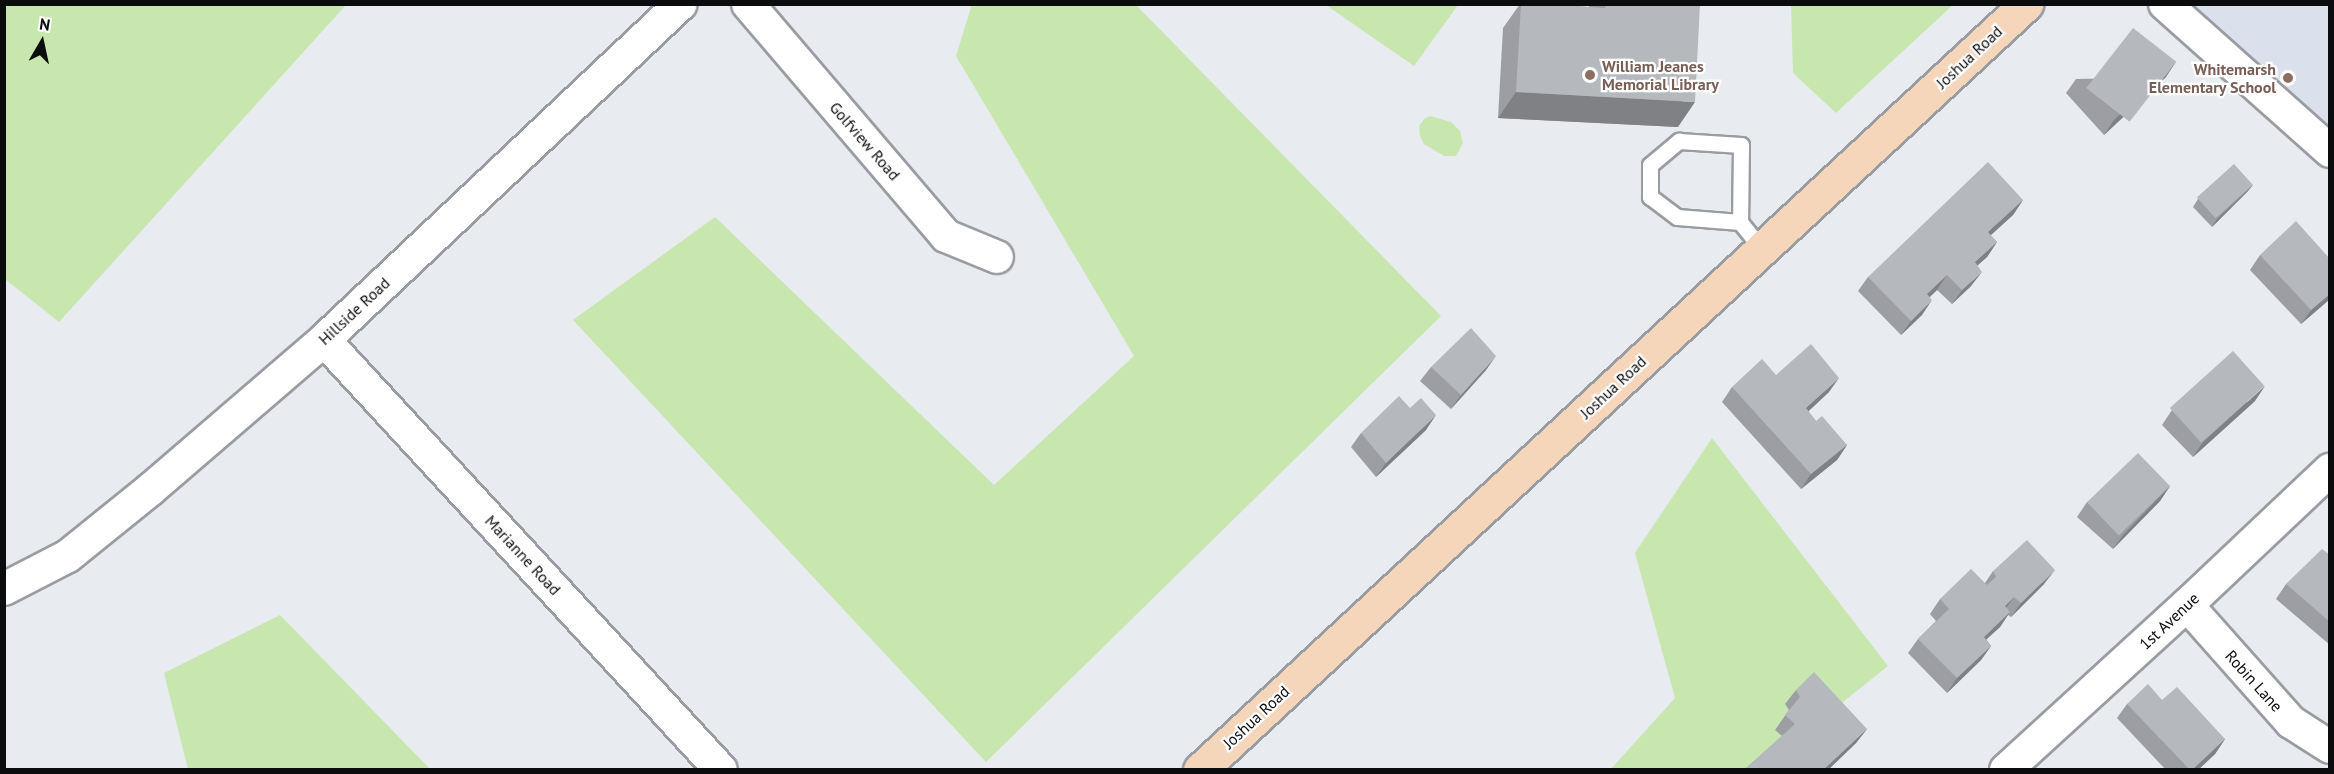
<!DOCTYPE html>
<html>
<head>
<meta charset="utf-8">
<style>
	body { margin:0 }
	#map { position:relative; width:2334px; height:774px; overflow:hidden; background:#e8ebf0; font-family:"PT Sans",sans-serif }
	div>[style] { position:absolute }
	.built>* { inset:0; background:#dae1ed }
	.green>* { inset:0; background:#c7e7af }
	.roads { filter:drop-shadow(2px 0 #999ca1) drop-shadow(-2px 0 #999ca1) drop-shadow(0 2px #999ca1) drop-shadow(0 -2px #999ca1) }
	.service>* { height:15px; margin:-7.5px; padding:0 7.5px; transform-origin:7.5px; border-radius:7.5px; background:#fff }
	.minor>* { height:32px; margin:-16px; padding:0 16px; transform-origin:16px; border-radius:16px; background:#fff }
	.secondary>* { height:33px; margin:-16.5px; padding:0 16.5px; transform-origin:16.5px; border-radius:16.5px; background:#f5d6bb }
	.wall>* { inset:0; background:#9c9ea3 }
	.shaded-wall>* { inset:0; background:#7f8184 }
	.building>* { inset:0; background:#b5b8bd; transform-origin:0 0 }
	.dots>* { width:16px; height:16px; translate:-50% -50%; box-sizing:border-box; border:3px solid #fff; border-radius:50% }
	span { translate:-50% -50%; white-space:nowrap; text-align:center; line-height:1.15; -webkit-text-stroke:4.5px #fff; paint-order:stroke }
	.street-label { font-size:16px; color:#0b0c0e }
	.education-label { font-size:16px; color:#785e54; font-weight:700 }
	.left { translate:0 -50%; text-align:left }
	.right { translate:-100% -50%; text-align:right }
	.frame { position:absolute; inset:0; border:6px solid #0b0c0e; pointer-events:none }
	.north { position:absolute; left:12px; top:12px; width:60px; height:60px; -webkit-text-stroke:4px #fff; paint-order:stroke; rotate:9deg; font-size:16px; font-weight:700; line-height:24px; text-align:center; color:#0b0c0e }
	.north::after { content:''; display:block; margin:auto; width:21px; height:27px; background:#0b0c0e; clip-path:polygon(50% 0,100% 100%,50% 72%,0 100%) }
</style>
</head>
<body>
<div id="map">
	<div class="built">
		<div style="clip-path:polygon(2165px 5px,2329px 5px,2329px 151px)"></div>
	</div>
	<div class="green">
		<div style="clip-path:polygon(972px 4px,1136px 5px,1441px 316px,986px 762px,573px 320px,715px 217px,994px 485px,1134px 356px,956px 56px)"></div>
		<div style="clip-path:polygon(4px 5px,5px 4px,346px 5px,59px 322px,5px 279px)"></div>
		<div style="clip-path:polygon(1326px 5px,1458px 5px,1414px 66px)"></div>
		<div style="clip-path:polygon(1791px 5px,1791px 4px,1953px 5px,1836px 113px,1793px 73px)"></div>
		<div style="clip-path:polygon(1430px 116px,1451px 122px,1460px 131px,1463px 143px,1456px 156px,1444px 156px,1424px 144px,1420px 136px,1419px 126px,1424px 119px)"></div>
		<div style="clip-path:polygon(1712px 438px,1888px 666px,1759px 769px,1610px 770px,1675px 698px,1635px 553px)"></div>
		<div style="clip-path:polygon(280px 615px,430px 769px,188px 769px,164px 673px)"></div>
	</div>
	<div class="roads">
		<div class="service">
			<div style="left:1740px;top:222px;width:63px;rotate:-175.5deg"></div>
			<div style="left:1677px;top:217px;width:34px;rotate:-143deg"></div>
			<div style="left:1650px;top:197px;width:32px;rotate:-90deg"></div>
			<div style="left:1650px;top:165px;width:38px;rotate:-40deg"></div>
			<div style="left:1679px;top:141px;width:62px;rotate:3.7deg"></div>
			<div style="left:1741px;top:145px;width:77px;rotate:90.7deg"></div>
			<div style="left:1740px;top:222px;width:35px;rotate:51deg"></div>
		</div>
		<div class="minor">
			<div style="left:748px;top:4px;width:305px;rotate:49.5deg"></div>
			<div style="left:946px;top:236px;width:55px;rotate:22.4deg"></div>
			<div style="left:2165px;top:4px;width:221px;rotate:41.7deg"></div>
			<div style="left:324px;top:340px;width:585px;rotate:47.29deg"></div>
			<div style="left:4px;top:589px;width:72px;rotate:-27.3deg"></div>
			<div style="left:68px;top:556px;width:107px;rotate:-38.9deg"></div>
			<div style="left:151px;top:489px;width:228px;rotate:-40.7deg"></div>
			<div style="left:324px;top:340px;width:490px;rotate:-43.3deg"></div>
			<div style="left:2187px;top:605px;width:157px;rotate:48.4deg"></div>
			<div style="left:2291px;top:722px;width:46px;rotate:32.7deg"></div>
			<div style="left:2006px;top:770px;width:245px;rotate:-42.4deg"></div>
			<div style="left:2187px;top:605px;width:197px;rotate:-43.4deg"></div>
		</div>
		<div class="secondary">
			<div style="left:1200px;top:770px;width:1127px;rotate:-42.84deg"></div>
		</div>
	</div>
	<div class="wall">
		<div style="clip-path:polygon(1520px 4px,1544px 4px,1589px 7px,1589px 4px,1700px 4px,1678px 127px,1498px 118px,1503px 28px)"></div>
		<div style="clip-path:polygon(2166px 77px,2104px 135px,2066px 93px,2076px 79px)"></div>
		<div style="clip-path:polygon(2253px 185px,2247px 192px,2212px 227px,2193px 207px,2198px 199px)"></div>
		<div style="clip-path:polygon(2023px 200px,2013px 215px,1990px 235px,1997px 242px,1987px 257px,1977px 266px,1971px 286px,1952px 304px,1937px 290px,1930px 297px,1922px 315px,1901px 335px,1858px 291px,1868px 277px)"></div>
		<div style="clip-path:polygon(2260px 255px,2330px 259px,2330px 299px,2301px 324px,2250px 270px)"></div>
		<div style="clip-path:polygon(1431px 367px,1486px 370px,1451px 409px,1420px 381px)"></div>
		<div style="clip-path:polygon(1732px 387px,1829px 392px,1808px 411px,1816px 421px,1847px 445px,1837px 460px,1801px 489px,1722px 402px)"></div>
		<div style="clip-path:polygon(2255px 401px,2193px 457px,2162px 425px,2172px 410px)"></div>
		<div style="clip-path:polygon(1426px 430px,1376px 477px,1351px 447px,1361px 433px)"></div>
		<div style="clip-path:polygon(2170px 486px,2160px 501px,2113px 549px,2077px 517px,2087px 502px)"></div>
		<div style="clip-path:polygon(2330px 555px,2330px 645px,2276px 599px,2286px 584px)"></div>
		<div style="clip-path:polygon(1993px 571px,2044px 584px,2011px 617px,2008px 615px,2000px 627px,1986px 639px,1991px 646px,1981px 660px,1947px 693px,1908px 653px,1918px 639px,1936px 621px,1930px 614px,1940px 599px,1985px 583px)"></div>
		<div style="clip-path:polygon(1796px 690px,1867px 729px,1856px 743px,1828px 770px,1744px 770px,1782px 736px,1775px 730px,1789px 710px,1785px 704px)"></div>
		<div style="clip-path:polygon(2162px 700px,2225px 739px,2215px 754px,2198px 770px,2166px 770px,2117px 718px,2127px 704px)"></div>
	</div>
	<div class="shaded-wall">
		<div style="clip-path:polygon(2176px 62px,2166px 77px,2104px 135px,2114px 120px)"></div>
		<div style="clip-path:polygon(1516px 92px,1695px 102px,1678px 127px,1498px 118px)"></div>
		<div style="clip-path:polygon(2253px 185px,2247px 192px,2212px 227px,2217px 219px)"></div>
		<div style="clip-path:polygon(2023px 200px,2013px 215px,1978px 247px,1988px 232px)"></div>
		<div style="clip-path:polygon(1997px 242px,1987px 257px,1964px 277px,1975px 262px)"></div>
		<div style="clip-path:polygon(1982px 272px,1971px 286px,1952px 304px,1962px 290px)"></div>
		<div style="clip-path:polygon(1947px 275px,1937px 290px,1917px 308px,1927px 294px)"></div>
		<div style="clip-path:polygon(2330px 294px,2330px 299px,2301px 324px,2311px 310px)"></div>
		<div style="clip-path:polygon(1932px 300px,1922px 315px,1901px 335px,1911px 321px)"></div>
		<div style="clip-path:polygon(1496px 356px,1486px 370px,1451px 409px,1461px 395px)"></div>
		<div style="clip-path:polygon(1839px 378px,1829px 392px,1796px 423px,1806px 408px)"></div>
		<div style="clip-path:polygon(2265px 386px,2255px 401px,2193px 457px,2203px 442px)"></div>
		<div style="clip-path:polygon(1436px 415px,1426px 430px,1376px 477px,1386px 463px)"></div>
		<div style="clip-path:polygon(1847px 445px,1837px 460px,1801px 489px,1811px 474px)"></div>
		<div style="clip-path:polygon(2170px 486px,2160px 501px,2113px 549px,2123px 535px)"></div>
		<div style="clip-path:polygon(2055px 570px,2044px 584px,2011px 617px,2021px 603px)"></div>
		<div style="clip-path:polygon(2014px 597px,2004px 611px,2005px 606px)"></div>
		<div style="clip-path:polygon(2010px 612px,2000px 627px,1974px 651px,1984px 637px)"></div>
		<div style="clip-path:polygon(1991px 646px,1981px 660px,1947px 693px,1957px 678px)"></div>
		<div style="clip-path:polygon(1867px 729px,1856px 743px,1828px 770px,1823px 770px)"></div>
		<div style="clip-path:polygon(2225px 739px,2215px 754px,2198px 770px,2192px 770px)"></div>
	</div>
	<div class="building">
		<div style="clip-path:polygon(1521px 4px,1544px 4px,1605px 8px,1606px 4px,1700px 4px,1695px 102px,1516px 92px)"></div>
		<div style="left:2133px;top:28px;width:55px;height:76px;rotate:38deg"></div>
		<div style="clip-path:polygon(1988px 162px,2023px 200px,1988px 232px,1997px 242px,1975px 262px,1982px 272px,1962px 290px,1947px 275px,1927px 294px,1932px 300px,1911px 321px,1868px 277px)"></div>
		<div style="left:2234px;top:164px;width:28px;height:50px;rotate:48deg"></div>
		<div style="clip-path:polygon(2296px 221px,2330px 259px,2330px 294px,2311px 310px,2260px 255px)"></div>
		<div style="clip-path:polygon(1471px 328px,1496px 356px,1461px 395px,1431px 367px)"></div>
		<div style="clip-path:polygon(1811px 344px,1839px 378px,1806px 408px,1816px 421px,1822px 416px,1847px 445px,1811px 474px,1732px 387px,1762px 359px,1776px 375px)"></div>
		<div style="left:2233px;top:351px;width:47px;height:85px;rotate:48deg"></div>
		<div style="clip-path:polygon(1399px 396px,1410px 408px,1421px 398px,1436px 415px,1386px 463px,1361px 433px)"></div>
		<div style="left:2138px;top:453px;width:46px;height:71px;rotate:46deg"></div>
		<div style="clip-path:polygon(2027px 540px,2055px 570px,2021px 603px,2014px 597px,2005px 606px,2010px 612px,1984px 637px,1991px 646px,1957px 678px,1918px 639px,1949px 609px,1940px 599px,1971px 569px,1987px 585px,1996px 577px,1993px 571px)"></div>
		<div style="clip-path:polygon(2322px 549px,2330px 555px,2330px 622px,2286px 584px)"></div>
		<div style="clip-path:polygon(1814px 672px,1867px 729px,1823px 770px,1744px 770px,1795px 724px,1785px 715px,1800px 697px,1796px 690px)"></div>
		<div style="clip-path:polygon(2148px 684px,2162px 700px,2177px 687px,2225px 739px,2192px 770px,2190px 770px,2127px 704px)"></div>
	</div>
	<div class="dots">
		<div style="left:1590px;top:75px;background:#8d6e63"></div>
		<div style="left:2288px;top:78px;background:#8d6e63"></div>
	</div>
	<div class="street-label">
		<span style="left:1969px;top:57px;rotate:-43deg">Joshua Road</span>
		<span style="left:865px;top:141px;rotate:49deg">Golfview Road</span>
		<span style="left:354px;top:311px;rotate:-43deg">Hillside Road</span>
		<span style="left:1613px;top:387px;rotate:-43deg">Joshua Road</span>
		<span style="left:523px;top:555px;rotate:47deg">Marianne Road</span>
		<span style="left:2169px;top:621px;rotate:-43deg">1st Avenue</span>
		<span style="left:2254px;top:681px;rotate:48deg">Robin Lane</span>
		<span style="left:1256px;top:717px;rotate:-43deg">Joshua Road</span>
	</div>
	<div class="education-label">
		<span class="left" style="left:1602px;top:75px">William Jeanes<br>Memorial Library</span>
		<span class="right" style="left:2276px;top:78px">Whitemarsh<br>Elementary School</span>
	</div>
	<div class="frame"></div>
	<div class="north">N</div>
</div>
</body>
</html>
